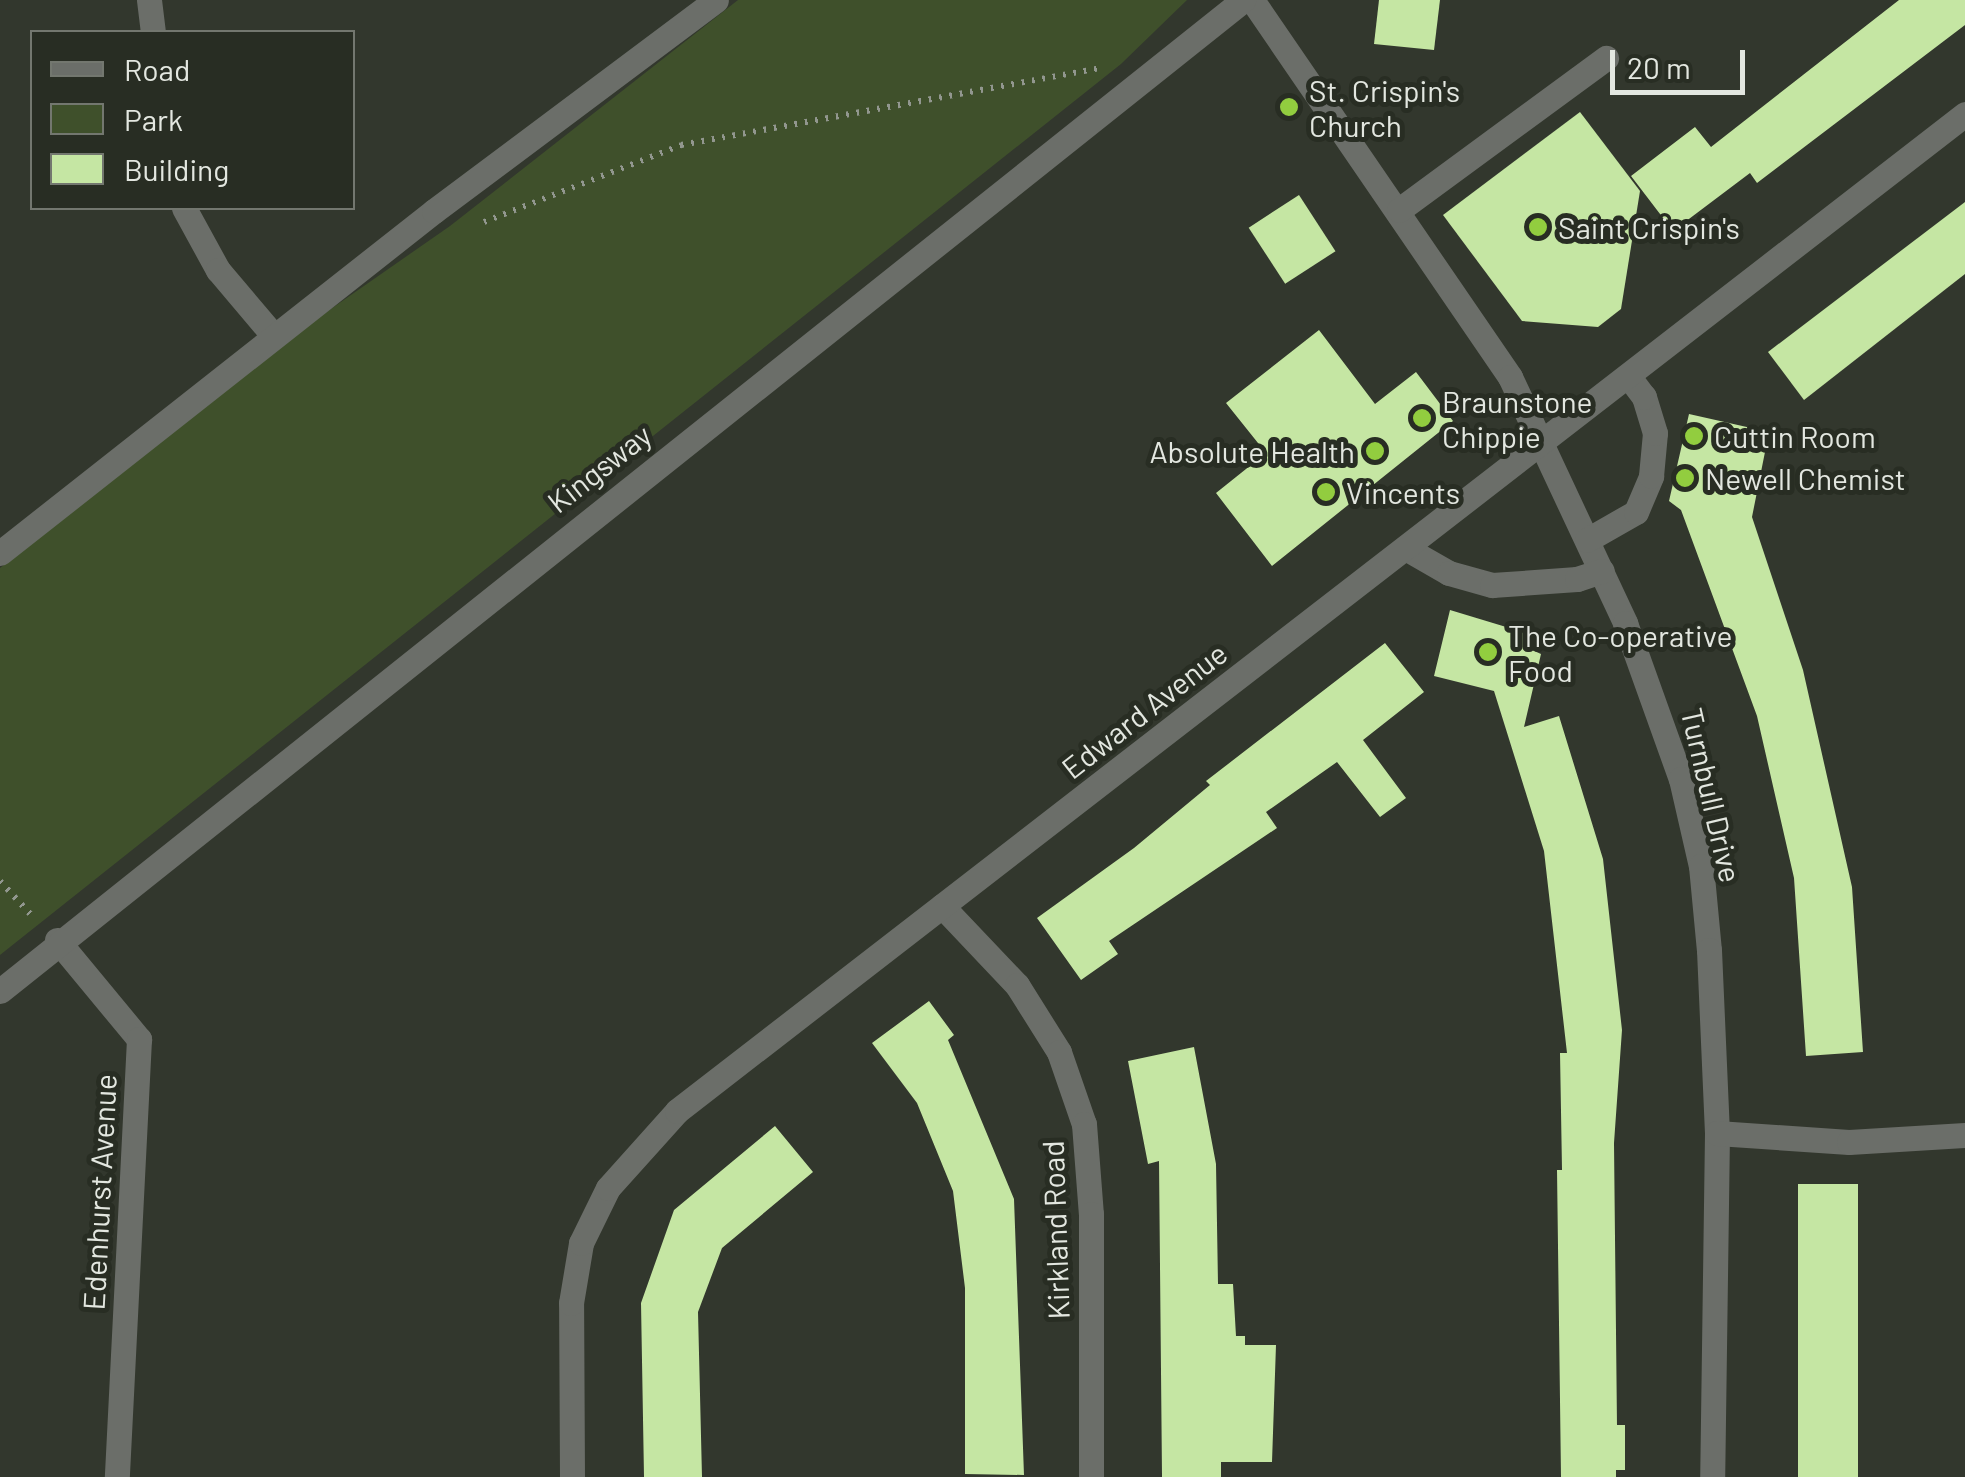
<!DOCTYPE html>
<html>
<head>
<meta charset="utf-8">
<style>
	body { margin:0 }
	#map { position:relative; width:1965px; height:1477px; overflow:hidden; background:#32372d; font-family:Barlow,sans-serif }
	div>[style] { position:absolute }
	.green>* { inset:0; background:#3f502b }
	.building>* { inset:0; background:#c5e6a3; transform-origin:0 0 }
	.path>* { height:6px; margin-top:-3px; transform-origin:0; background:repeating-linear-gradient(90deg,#92978f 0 2.5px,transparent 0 10.5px) }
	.minor>* { height:25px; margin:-12.5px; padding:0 12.5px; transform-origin:12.5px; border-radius:12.5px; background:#6b6e69 }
	.dots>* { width:28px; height:28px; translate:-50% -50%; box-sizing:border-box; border:5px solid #282d23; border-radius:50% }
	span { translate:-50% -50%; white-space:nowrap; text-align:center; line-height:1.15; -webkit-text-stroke:10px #282d23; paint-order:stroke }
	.poi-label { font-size:30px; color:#e3e7e0 }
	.left { translate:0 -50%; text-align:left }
	.right { translate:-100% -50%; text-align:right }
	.street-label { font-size:30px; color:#e3e7e0 }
	.legend { position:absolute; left:30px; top:30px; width:325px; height:180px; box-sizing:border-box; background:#282d23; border:2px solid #73776f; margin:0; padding:12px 18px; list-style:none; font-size:30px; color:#e3e7e0 }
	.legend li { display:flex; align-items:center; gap:20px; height:50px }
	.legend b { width:50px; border:2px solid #73776f }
	.scale { position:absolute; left:1610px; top:50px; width:135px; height:45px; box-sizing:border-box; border:5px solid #e3e7e0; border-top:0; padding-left:12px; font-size:30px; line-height:35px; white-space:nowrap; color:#e3e7e0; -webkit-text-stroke:8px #282d23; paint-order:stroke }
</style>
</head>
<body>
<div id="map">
	<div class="green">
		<div style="clip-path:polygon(738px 0,1187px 0,1121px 64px,0 955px,0 568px,305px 327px,450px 226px)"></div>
	</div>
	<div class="building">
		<div style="clip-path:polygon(1379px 0,1440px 0,1434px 50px,1374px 44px)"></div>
		<div style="clip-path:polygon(1899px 0,1965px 0,1965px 25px,1757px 183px,1750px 173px,1673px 231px,1631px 176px,1695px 127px,1711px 147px)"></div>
		<div style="clip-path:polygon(1580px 112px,1640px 191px,1621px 309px,1598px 327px,1522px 321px,1443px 215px)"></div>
		<div style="left:1299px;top:195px;width:67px;height:60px;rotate:57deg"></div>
		<div style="clip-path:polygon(1965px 202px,1965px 274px,1804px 400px,1768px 352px)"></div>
		<div style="clip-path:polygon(1319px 330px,1375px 404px,1416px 372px,1453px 421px,1272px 566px,1216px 493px,1266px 453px,1226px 403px)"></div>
		<div style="clip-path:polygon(1689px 414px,1769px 432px,1752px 517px,1803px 670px,1852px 887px,1863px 1052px,1806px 1056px,1794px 878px,1757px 716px,1681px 510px,1669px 501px)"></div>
		<div style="clip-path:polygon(1450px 610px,1533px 635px,1532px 650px,1541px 654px,1524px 727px,1559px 716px,1603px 859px,1622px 1030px,1614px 1143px,1617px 1425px,1625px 1425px,1625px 1470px,1616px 1470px,1616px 1477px,1561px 1477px,1557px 1170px,1562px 1170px,1560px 1053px,1567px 1053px,1544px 851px,1494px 691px,1434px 676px)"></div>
		<div style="clip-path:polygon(1385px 643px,1424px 692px,1363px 740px,1406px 798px,1380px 817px,1337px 762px,1266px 812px,1277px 828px,1109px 941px,1118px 954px,1081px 980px,1037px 918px,1134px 848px,1210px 785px,1206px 781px)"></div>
		<div style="clip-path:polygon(929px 1001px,954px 1035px,948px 1040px,1014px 1199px,1024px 1475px,965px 1474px,965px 1288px,953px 1191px,917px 1103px,872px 1043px)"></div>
		<div style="clip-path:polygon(1194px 1047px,1216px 1164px,1218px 1284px,1233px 1284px,1236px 1336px,1245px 1336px,1245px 1345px,1276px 1345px,1272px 1462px,1221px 1462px,1221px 1477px,1162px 1477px,1159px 1161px,1148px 1164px,1128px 1061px)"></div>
		<div style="clip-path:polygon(775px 1126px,813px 1172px,722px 1248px,698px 1312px,702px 1477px,644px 1477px,641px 1303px,674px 1210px)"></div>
		<div style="left:1798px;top:1184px;width:60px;height:293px"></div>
	</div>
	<div class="path">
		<div style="left:484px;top:222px;width:212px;rotate:-21.3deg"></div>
		<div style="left:681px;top:145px;width:426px;rotate:-10.4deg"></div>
		<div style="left:0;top:881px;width:49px;rotate:47.5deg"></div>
	</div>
	<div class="minor">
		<div style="left:149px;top:0;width:32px;rotate:83deg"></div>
		<div style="left:1252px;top:0;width:457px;rotate:55.6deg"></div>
		<div style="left:1510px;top:377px;width:272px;rotate:64.9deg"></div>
		<div style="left:1625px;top:623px;width:166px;rotate:70.3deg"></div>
		<div style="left:1681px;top:779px;width:89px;rotate:77.1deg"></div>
		<div style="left:1701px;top:866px;width:84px;rotate:84.6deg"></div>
		<div style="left:1709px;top:950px;width:183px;rotate:87.5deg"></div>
		<div style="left:1717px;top:1133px;width:344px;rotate:90.8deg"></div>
		<div style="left:184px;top:208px;width:71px;rotate:61.3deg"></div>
		<div style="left:218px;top:270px;width:85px;rotate:49.8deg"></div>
		<div style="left:1399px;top:210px;width:257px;rotate:-36.3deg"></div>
		<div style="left:1587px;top:540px;width:56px;rotate:-29.7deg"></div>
		<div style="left:1636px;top:512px;width:39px;rotate:-67deg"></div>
		<div style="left:1651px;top:476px;width:43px;rotate:-84.7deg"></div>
		<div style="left:1655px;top:433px;width:38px;rotate:-107deg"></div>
		<div style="left:1644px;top:397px;width:25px;rotate:-127deg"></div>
		<div style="left:1407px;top:549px;width:48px;rotate:29.7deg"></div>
		<div style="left:1449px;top:573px;width:45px;rotate:15.6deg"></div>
		<div style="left:1492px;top:585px;width:85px;rotate:-4deg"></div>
		<div style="left:1577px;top:579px;width:26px;rotate:-18deg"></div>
		<div style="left:0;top:553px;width:553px;rotate:-38.24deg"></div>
		<div style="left:434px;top:211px;width:352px;rotate:-36.8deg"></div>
		<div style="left:942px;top:906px;width:109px;rotate:46.5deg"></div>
		<div style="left:1017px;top:985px;width:79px;rotate:57.9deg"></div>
		<div style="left:1059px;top:1052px;width:76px;rotate:70.9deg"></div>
		<div style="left:1084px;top:1124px;width:90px;rotate:85.6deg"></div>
		<div style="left:1091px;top:1214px;width:263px;rotate:90deg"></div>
		<div style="left:57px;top:940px;width:129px;rotate:50.4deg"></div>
		<div style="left:139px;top:1039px;width:439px;rotate:92.9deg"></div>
		<div style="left:0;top:991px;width:1590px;rotate:-38.56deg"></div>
		<div style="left:1717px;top:1133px;width:132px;rotate:3.9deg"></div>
		<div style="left:1849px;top:1142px;width:116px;rotate:-3.5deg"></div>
		<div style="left:572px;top:1477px;width:174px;rotate:-90.3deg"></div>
		<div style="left:571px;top:1303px;width:61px;rotate:-80.5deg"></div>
		<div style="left:581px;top:1243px;width:61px;rotate:-63.9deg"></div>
		<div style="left:608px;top:1188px;width:103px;rotate:-48.1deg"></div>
		<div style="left:677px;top:1111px;width:1629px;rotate:-37.74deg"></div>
	</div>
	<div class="dots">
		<div style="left:1289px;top:107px;background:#92cd3f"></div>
		<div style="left:1538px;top:227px;background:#92cd3f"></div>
		<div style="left:1422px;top:418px;background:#92cd3f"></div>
		<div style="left:1694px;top:436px;background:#92cd3f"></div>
		<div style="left:1375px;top:451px;background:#92cd3f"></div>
		<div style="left:1685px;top:478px;background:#92cd3f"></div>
		<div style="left:1326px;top:492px;background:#92cd3f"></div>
		<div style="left:1488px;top:652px;background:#92cd3f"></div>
	</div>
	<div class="poi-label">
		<span class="left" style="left:1309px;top:107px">St. Crispin's<br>Church</span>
		<span class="left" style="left:1558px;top:227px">Saint Crispin's</span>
		<span class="left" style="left:1442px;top:418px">Braunstone<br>Chippie</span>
		<span class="left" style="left:1714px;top:436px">Cuttin Room</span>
		<span class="right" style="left:1355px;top:451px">Absolute Health</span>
		<span class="left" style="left:1705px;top:478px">Newell Chemist</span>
		<span class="left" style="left:1346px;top:492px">Vincents</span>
		<span class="left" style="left:1508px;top:652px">The Co-operative<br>Food</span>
	</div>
	<div class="street-label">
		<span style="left:599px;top:468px;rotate:-38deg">Kingsway</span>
		<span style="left:1144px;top:710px;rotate:-38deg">Edward Avenue</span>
		<span style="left:1712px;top:795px;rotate:77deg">Turnbull Drive</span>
		<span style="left:99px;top:1192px;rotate:-87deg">Edenhurst Avenue</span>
		<span style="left:1055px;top:1230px;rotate:-92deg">Kirkland Road</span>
	</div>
	<ul class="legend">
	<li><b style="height:12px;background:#6b6e69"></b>Road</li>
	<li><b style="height:28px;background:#3f502b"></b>Park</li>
	<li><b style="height:28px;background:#c5e6a3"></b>Building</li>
	</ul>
	<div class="scale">20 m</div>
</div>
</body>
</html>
